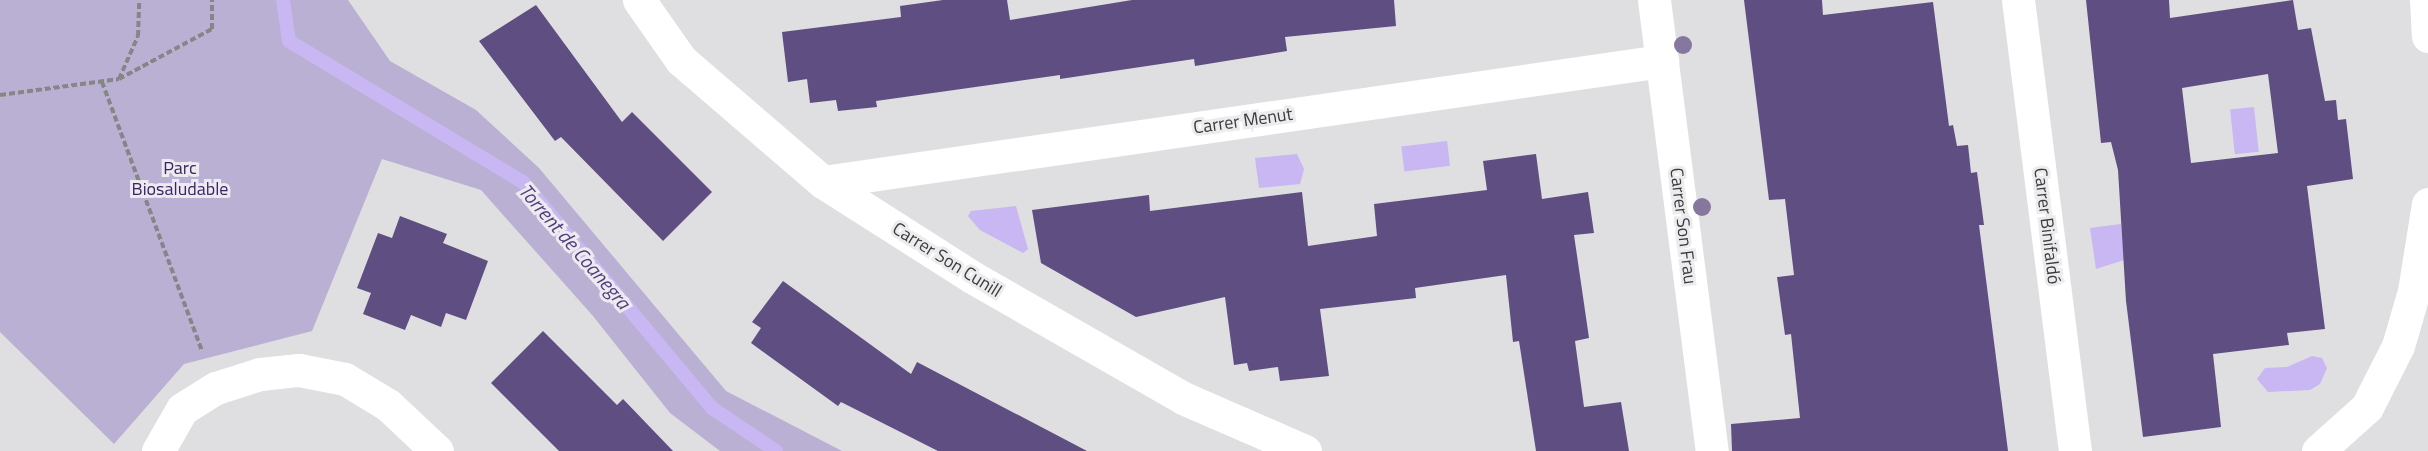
<!DOCTYPE html>
<html>
<head>
<meta charset="utf-8">
<style>
	body { margin:0 }
	#map { position:relative; width:2428px; height:451px; overflow:hidden; background:#dfdee1; font-family:"Titillium Web",sans-serif }
	div>[style] { position:absolute }
	.green>* { inset:0; background:#b9b0d3 }
	.water>* { inset:0; background:#c8b7f2; transform-origin:0 0 }
	.stream>* { height:14px; margin:-7px; padding:0 7px; transform-origin:7px; border-radius:7px; background:#c8b7f2 }
	.building>* { inset:0; background:#5e4e81 }
	.path>* { height:4px; margin-top:-2px; transform-origin:0; background:repeating-linear-gradient(90deg,#868587 0 6px,transparent 0 9px) }
	.street>* { height:33px; margin:-16.5px; padding:0 16.5px; transform-origin:16.5px; border-radius:16.5px; background:#fff }
	.trees>* { width:18px; height:18px; margin:-9px; border-radius:50%; background:#86779e }
	span { translate:-50% -50%; white-space:nowrap; text-align:center; line-height:1.15; -webkit-text-stroke:6px #ecebee; paint-order:stroke }
	.street-label { font-size:18px; color:#3b3b3c }
	.park-label { font-size:18px; color:#3d2367 }
	.water-label { font-size:20px; color:#543c81; font-style:italic }
</style>
</head>
<body>
<div id="map">
	<div class="green">
		<div style="clip-path:polygon(0 0,348px 0,390px 61px,476px 110px,539px 168px,726px 391px,842px 451px,720px 451px,670px 413px,593px 316px,481px 190px,382px 159px,312px 331px,184px 364px,114px 444px,0 332px)"></div>
	</div>
	<div class="water">
		<div style="left:2254px;top:107px;width:45px;height:24px;rotate:84deg"></div>
		<div style="left:1447px;top:141px;width:25px;height:46px;rotate:83deg"></div>
		<div style="clip-path:polygon(1297px 154px,1304px 169px,1300px 184px,1259px 188px,1255px 158px)"></div>
		<div style="clip-path:polygon(1016px 206px,1028px 249px,1023px 253px,980px 230px,968px 216px,971px 211px)"></div>
		<div style="clip-path:polygon(2121px 224px,2124px 260px,2096px 269px,2090px 228px)"></div>
		<div style="clip-path:polygon(2312px 356px,2322px 358px,2327px 368px,2320px 384px,2310px 390px,2268px 392px,2257px 379px,2265px 368px,2287px 367px)"></div>
	</div>
	<div class="stream">
		<div style="left:283px;top:0;width:41px;rotate:81.7deg"></div>
		<div style="left:289px;top:41px;width:273px;rotate:31.1deg"></div>
		<div style="left:523px;top:182px;width:295px;rotate:50.1deg"></div>
		<div style="left:712px;top:408px;width:77px;rotate:33.9deg"></div>
	</div>
	<div class="building">
		<div style="clip-path:polygon(943px 0,1007px 0,1010px 20px,1132px 0,1394px 0,1396px 26px,1285px 37px,1287px 51px,1195px 66px,1194px 59px,1060px 79px,1060px 75px,876px 101px,877px 107px,838px 111px,836px 100px,810px 103px,807px 79px,788px 82px,782px 32px,901px 17px,900px 6px)"></div>
		<div style="clip-path:polygon(1744px 0,1822px 0,1823px 15px,1933px 2px,1949px 126px,1953px 125px,1957px 146px,1968px 145px,1971px 173px,1977px 172px,1984px 225px,1979px 225px,2008px 451px,1732px 451px,1731px 424px,1800px 418px,1791px 334px,1785px 335px,1777px 277px,1794px 275px,1785px 199px,1769px 200px)"></div>
		<div style="clip-path:polygon(evenodd,2086px 0,2169px 0,2170px 18px,2293px 0,2298px 30px,2311px 28px,2325px 101px,2336px 100px,2338px 120px,2346px 119px,2353px 179px,2307px 186px,2325px 329px,2287px 333px,2289px 345px,2213px 354px,2221px 427px,2143px 437px,2126px 301px,2118px 170px,2111px 142px,2101px 143px,2086px 0,2268px 74px,2278px 153px,2191px 163px,2182px 88px,2268px 74px)"></div>
		<div style="clip-path:polygon(536px 5px,622px 122px,632px 112px,712px 192px,663px 241px,561px 137px,555px 141px,479px 41px)"></div>
		<div style="clip-path:polygon(1536px 154px,1542px 199px,1588px 192px,1594px 233px,1574px 235px,1589px 338px,1575px 341px,1584px 407px,1621px 402px,1629px 451px,1536px 451px,1519px 341px,1513px 342px,1506px 275px,1415px 288px,1416px 298px,1320px 309px,1329px 376px,1280px 381px,1278px 367px,1249px 371px,1247px 363px,1234px 365px,1225px 297px,1136px 317px,1041px 263px,1032px 210px,1149px 195px,1150px 211px,1302px 192px,1308px 246px,1377px 236px,1374px 204px,1487px 190px,1483px 161px)"></div>
		<div style="clip-path:polygon(400px 216px,447px 234px,443px 243px,488px 261px,466px 320px,446px 313px,441px 327px,411px 315px,405px 330px,363px 314px,371px 293px,357px 288px,378px 233px,392px 238px)"></div>
		<div style="clip-path:polygon(783px 281px,911px 374px,917px 362px,1087px 451px,938px 451px,841px 402px,838px 406px,751px 343px,761px 328px,752px 322px)"></div>
		<div style="clip-path:polygon(543px 331px,617px 405px,623px 399px,673px 451px,559px 451px,491px 383px)"></div>
	</div>
	<div class="path">
		<div style="left:119px;top:79px;width:106px;rotate:-28.3deg"></div>
		<div style="left:212px;top:29px;width:29px;rotate:-90deg"></div>
		<div style="left:102px;top:82px;width:287px;rotate:69.6deg"></div>
		<div style="left:0;top:95px;width:120px;rotate:-7.7deg"></div>
		<div style="left:119px;top:79px;width:47px;rotate:-66.2deg"></div>
		<div style="left:138px;top:36px;width:36px;rotate:-88deg"></div>
	</div>
	<div class="street">
		<div style="left:639px;top:0;width:73px;rotate:55deg"></div>
		<div style="left:681px;top:60px;width:187px;rotate:40.7deg"></div>
		<div style="left:823px;top:182px;width:177px;rotate:32.5deg"></div>
		<div style="left:972px;top:277px;width:243px;rotate:29.8deg"></div>
		<div style="left:1183px;top:398px;width:133px;rotate:23.5deg"></div>
		<div style="left:1654px;top:0;width:455px;rotate:82.7deg"></div>
		<div style="left:2018px;top:0;width:455px;rotate:82.8deg"></div>
		<div style="left:2426px;top:0;width:36px;rotate:87deg"></div>
		<div style="left:823px;top:182px;width:848px;rotate:-8.21deg"></div>
		<div style="left:158px;top:451px;width:48px;rotate:-60.3deg"></div>
		<div style="left:182px;top:409px;width:40px;rotate:-32deg"></div>
		<div style="left:216px;top:388px;width:46px;rotate:-17.7deg"></div>
		<div style="left:260px;top:374px;width:39px;rotate:-6deg"></div>
		<div style="left:299px;top:370px;width:47px;rotate:11.1deg"></div>
		<div style="left:345px;top:379px;width:50px;rotate:31.2deg"></div>
		<div style="left:388px;top:405px;width:67px;rotate:43.2deg"></div>
		<div style="left:2318px;top:451px;width:66px;rotate:-41.9deg"></div>
		<div style="left:2367px;top:407px;width:68px;rotate:-63.1deg"></div>
		<div style="left:2398px;top:346px;width:57px;rotate:-73.8deg"></div>
		<div style="left:2414px;top:291px;width:88px;rotate:-80.9deg"></div>
	</div>
	<div class="trees">
		<div style="left:1683px;top:45px"></div>
		<div style="left:1702px;top:207px"></div>
	</div>
	<div class="street-label">
		<span style="left:1243px;top:121px;rotate:-8deg">Carrer Menut</span>
		<span style="left:1683px;top:226px;rotate:83deg">Carrer Son Frau</span>
		<span style="left:2047px;top:226px;rotate:83deg">Carrer Binifaldó</span>
		<span style="left:947px;top:260px;rotate:32deg">Carrer Son Cunill</span>
	</div>
	<div class="park-label">
		<span style="left:180px;top:179px">Parc<br>Biosaludable</span>
	</div>
	<div class="water-label">
		<span style="left:575px;top:246px;rotate:49deg">Torrent de Coanegra</span>
	</div>
</div>
</body>
</html>
